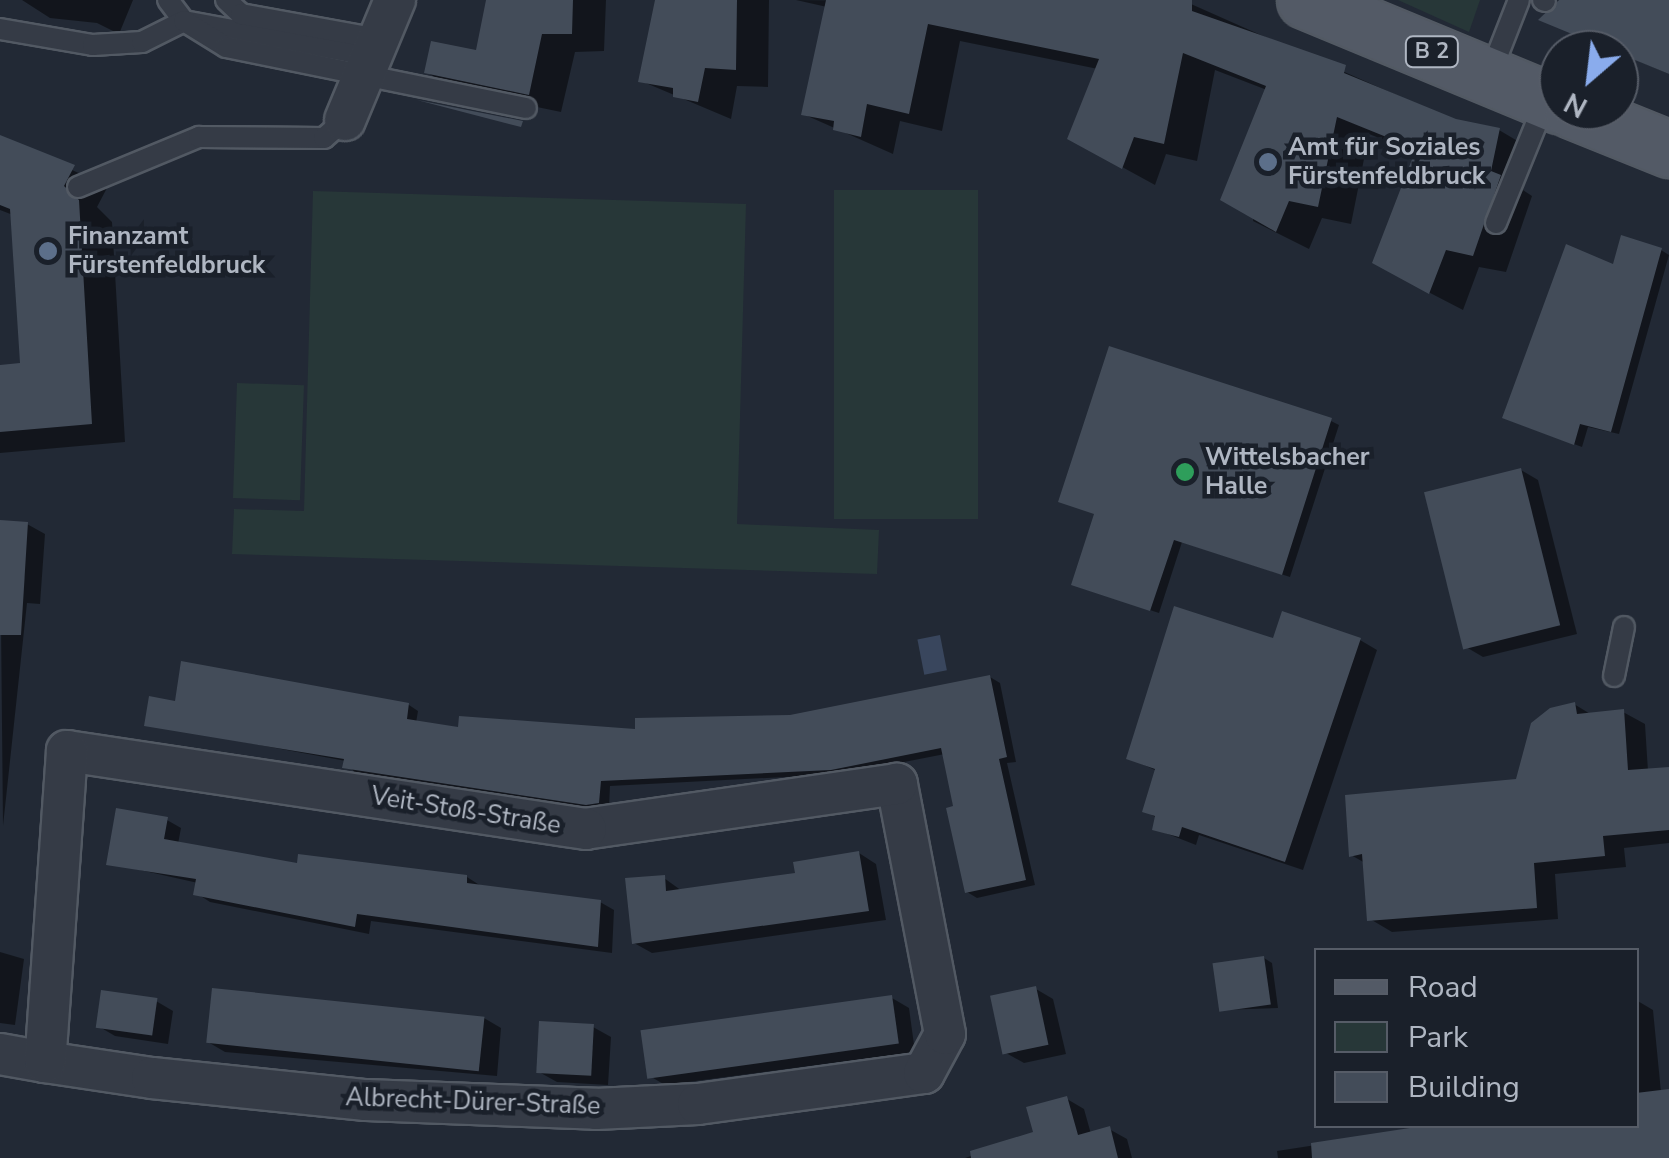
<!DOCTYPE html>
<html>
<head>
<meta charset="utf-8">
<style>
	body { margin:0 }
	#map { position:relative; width:1669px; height:1158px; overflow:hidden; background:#222935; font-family:"Nunito Sans",sans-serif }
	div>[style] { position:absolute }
	.green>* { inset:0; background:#273738; transform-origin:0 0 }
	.water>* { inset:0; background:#39465d; transform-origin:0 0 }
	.shadow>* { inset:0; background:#0007 }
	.building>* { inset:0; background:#434c59; transform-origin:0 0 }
	.roads { filter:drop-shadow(2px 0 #525963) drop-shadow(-2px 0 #525963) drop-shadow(0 2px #525963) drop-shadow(0 -2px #525963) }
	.lane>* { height:20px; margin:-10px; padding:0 10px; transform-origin:10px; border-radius:10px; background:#353b46 }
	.street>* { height:40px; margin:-20px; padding:0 20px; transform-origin:20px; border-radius:20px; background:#353b46 }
	.primary>* { height:55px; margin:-27.5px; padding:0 27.5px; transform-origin:27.5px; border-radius:27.5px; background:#535a66 }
	.dots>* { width:28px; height:28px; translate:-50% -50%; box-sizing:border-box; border:5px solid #1a202a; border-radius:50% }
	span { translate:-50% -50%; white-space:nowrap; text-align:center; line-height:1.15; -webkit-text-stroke:9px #1a202a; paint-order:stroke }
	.shield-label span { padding:2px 8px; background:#1a202a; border:2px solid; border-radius:8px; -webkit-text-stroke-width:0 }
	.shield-label { font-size:22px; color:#afb6c2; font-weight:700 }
	.poi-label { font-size:25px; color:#afb6c2; font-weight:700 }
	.left { translate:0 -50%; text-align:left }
	.street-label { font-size:25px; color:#afb6c2 }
	.legend { position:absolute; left:1314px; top:948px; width:325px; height:180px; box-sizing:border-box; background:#1a202a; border:2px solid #565c67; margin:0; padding:12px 18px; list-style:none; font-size:30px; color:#afb6c2 }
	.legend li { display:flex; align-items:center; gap:20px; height:50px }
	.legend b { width:50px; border:2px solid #565c67 }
	.north { position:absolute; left:1539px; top:30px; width:100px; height:100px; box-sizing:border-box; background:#1a202a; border:2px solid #565c67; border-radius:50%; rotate:208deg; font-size:28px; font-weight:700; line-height:40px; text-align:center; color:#afb6c2 }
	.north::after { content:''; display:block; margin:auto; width:35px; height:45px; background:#8aaced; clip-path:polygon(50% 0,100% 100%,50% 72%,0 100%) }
</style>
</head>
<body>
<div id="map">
	<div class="green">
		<div style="clip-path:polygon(1398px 0,1480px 0,1469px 32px)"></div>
		<div style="left:834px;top:190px;width:144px;height:329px"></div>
		<div style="clip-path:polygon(313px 191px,746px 204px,737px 524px,879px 530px,877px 574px,232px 554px,234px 509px,304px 511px)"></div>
		<div style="left:237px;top:383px;width:67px;height:115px;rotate:2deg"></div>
	</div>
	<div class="water">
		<div style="left:940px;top:635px;width:36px;height:23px;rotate:79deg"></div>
	</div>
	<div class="shadow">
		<div style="clip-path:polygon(22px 0,133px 0,119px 34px,97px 23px,50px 18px)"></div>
		<div style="clip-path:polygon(488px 0,606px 0,604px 51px,575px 52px,561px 112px,459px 91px,426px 72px,478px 53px)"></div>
		<div style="clip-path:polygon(658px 0,769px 0,768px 87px,737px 86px,731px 119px,641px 81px)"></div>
		<div style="clip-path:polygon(796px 0,1191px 4px,1455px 121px,1499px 130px,1531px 149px,1523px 190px,1532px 196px,1506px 272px,1479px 267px,1463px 310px,1407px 281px,1417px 153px,1369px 134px,1351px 224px,1322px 218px,1309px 249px,1253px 221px,1267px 90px,1215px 70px,1197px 161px,1166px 154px,1155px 185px,1102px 156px,1098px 69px,960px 41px,942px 131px,900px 121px,893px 154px,803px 114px,827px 7px)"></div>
		<div style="clip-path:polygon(1558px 0,1669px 0,1669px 74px,1543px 20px,1561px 7px)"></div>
		<div style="clip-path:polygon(0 138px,108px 186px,97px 207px,112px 222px,125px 442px,0 453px,0 367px,23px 365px,13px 215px,0 210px)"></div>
		<div style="clip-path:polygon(1661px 250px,1669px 255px,1619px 434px,1588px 427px,1582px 447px,1512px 421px,1614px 267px)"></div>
		<div style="clip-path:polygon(1331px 421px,1339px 425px,1290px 577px,1182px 542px,1159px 613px,1082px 588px)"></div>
		<div style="clip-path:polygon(1521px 470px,1538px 480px,1577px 634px,1483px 657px,1466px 647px)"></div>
		<div style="clip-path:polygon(0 523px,27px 524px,45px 534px,40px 604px,27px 603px,3px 826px)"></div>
		<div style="clip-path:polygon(1360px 640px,1377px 650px,1303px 870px,1199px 835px,1196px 845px,1155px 829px,1157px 818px,1145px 811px,1157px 771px,1129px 758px,1274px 641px)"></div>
		<div style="clip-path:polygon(990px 677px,1000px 683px,1016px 762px,1007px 763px,1035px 885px,977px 898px,967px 892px,945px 754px,843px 774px,610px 786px,609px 808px,598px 809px,355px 773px,346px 761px,147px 724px,177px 704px,409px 705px,418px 711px,416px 723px,460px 730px,638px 732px,790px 717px)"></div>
		<div style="clip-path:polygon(1574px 704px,1592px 715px,1623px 712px,1645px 724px,1648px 771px,1669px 769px,1669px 843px,1624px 848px,1626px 867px,1555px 874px,1558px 919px,1392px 932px,1370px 919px,1365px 863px,1351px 855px,1518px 781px)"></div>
		<div style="clip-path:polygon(167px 820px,181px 828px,178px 844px,299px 866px,467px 877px,481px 886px,600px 902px,614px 910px,612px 953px,371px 921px,369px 934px,210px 902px,196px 893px,198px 883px,109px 863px)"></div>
		<div style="clip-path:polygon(859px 853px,876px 864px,886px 920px,652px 953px,634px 943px,664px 878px,682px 891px,798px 875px)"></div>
		<div style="clip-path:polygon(0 952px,24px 959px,15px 1025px,0 1023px)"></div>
		<div style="clip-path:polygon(1264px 958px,1272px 963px,1278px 1008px,1221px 1010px)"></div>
		<div style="clip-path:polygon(1036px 989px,1053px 999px,1066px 1054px,1024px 1063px,1006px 1053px)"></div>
		<div style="clip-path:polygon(892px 998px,909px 1008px,915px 1052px,665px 1085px,648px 1075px)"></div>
		<div style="clip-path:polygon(1636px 1000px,1653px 1010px,1661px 1092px,1669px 1091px,1669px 1158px,1278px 1158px,1277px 1151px,1439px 1126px,1636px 1126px)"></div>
		<div style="clip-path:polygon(156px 1001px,173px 1011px,168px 1044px,115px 1036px,98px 1026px)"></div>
		<div style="clip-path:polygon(484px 1018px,501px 1028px,497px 1076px,225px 1052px,208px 1042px)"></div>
		<div style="clip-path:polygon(593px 1027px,611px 1037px,608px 1085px,557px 1082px,539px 1072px)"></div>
		<div style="clip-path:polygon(1067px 1099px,1084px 1109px,1091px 1134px,1109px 1129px,1127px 1139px,1132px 1158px,965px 1158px,1036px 1134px)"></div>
	</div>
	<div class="building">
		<div style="clip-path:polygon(486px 0,573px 0,572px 34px,542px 34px,529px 95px,424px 73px,431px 41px,476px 50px)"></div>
		<div style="clip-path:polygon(655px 0,737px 0,736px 70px,705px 68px,698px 102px,673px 97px,673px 88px,638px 82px)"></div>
		<div style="clip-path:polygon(826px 0,1192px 0,1192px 11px,1346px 65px,1344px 73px,1456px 119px,1500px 128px,1491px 171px,1501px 175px,1473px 256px,1446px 250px,1429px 294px,1372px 263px,1416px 149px,1337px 117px,1318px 207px,1289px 201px,1276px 232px,1220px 200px,1266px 86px,1183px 53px,1164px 144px,1134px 137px,1122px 169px,1067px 139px,1099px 59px,928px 24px,909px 114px,867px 104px,861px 137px,833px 130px,834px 121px,801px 115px)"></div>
		<div style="clip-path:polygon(1559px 0,1669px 0,1669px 74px,1538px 20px)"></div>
		<div style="clip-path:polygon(417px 100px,523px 121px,521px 127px)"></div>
		<div style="clip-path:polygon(0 135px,75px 165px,64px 186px,79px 200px,92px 424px,0 432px,0 365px,20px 363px,10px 209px,0 205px)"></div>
		<div style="clip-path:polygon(1621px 235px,1662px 248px,1611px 432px,1580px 424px,1574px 445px,1502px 418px,1566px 244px,1613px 264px)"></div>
		<div style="clip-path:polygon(1109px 346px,1332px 418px,1282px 575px,1174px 540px,1150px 611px,1071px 585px,1094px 514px,1058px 502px)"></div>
		<div style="left:1521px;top:468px;width:162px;height:100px;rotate:76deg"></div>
		<div style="clip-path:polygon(0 520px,28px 522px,21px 635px,0 635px)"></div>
		<div style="clip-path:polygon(1174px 606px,1273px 638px,1282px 611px,1361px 638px,1285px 862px,1182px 827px,1179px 837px,1152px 830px,1155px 816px,1142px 812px,1155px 769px,1126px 759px)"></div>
		<div style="clip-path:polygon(181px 661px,409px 703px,407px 719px,458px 727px,459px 716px,635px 729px,635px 718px,790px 715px,990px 675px,1007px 757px,999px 759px,1026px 880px,965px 893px,946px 808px,953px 806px,941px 748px,831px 770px,601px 781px,599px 803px,586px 805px,342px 768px,344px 759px,144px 726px,149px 696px,175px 701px)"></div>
		<div style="clip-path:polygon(1575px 702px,1577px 714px,1624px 709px,1628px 770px,1669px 767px,1669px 830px,1603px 836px,1605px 856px,1534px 863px,1537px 908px,1367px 921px,1362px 854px,1349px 857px,1345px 795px,1516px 779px,1531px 723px,1550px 708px)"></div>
		<div style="clip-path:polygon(116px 808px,168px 817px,164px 839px,297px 863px,298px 854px,467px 875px,467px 883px,601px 900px,598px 947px,357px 914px,355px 927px,193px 895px,196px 879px,106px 865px)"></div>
		<div style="clip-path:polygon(859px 851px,869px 911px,632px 944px,625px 878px,665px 875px,666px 891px,795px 873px,793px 862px)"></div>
		<div style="left:1264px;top:956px;width:49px;height:52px;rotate:82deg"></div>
		<div style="left:1036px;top:986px;width:60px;height:47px;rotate:78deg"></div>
		<div style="left:212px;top:988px;width:274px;height:55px;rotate:6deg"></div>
		<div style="left:101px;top:990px;width:57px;height:38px;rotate:8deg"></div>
		<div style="left:892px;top:995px;width:49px;height:254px;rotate:82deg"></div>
		<div style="left:539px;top:1021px;width:55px;height:52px;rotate:3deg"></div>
		<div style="clip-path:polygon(1669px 1089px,1669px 1158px,1312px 1158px,1311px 1143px,1423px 1126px,1636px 1126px,1636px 1093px)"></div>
		<div style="clip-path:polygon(1067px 1096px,1078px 1135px,1110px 1126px,1118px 1158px,971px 1158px,970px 1151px,1033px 1132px,1026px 1107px)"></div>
	</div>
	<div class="roads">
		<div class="lane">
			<div style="left:168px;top:0;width:26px;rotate:53deg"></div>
			<div style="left:184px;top:21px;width:191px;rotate:10.5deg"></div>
			<div style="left:226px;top:0;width:21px;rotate:43deg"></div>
			<div style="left:241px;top:14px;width:140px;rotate:10.3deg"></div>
			<div style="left:1543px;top:0;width:2px;rotate:27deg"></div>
			<div style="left:0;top:29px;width:94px;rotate:9.8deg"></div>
			<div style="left:93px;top:45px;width:49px;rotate:-3.5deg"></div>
			<div style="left:142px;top:42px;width:47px;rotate:-26.6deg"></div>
			<div style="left:184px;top:21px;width:49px;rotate:31.8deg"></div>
			<div style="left:226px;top:47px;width:306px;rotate:11.5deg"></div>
			<div style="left:1490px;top:74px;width:79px;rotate:-68.6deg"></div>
			<div style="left:78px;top:187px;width:131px;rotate:-22.5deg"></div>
			<div style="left:199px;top:137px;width:125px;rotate:0.5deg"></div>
			<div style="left:324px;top:138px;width:28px;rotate:-41deg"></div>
			<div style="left:1496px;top:223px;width:133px;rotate:-67.9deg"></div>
			<div style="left:1614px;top:676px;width:50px;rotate:-78.5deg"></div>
		</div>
		<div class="street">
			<div style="left:345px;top:120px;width:130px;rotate:-67.4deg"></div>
			<div style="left:0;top:1054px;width:46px;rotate:10.1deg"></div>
			<div style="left:45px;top:1062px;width:108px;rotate:8.5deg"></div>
			<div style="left:152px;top:1078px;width:215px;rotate:5.9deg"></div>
			<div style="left:366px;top:1100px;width:230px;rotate:2.2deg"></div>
			<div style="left:596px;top:1109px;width:102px;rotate:-2.8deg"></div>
			<div style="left:698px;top:1104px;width:228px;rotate:-7.8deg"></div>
			<div style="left:924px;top:1073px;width:44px;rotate:-61.7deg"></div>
			<div style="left:945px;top:1034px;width:255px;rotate:-100.9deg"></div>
			<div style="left:897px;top:784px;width:314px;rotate:171.8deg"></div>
			<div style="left:586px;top:829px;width:525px;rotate:-171.45deg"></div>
			<div style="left:67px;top:751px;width:312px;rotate:94deg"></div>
		</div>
		<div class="primary">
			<div style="left:1305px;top:0;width:275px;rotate:22.5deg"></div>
			<div style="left:1572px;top:110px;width:105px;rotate:21.9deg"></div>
		</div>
	</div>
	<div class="dots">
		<div style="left:1268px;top:162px;background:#5c6f8a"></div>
		<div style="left:48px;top:251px;background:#5c6f8a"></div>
		<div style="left:1185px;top:472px;background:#2e9e5b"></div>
	</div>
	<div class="shield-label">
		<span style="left:1432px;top:52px">B 2</span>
	</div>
	<div class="poi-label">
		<span class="left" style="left:1288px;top:162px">Amt für Soziales<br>Fürstenfeldbruck</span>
		<span class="left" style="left:68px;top:251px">Finanzamt<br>Fürstenfeldbruck</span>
		<span class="left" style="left:1205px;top:472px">Wittelsbacher<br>Halle</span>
	</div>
	<div class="street-label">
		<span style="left:466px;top:811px;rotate:9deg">Veit-Stoß-Straße</span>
		<span style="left:473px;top:1102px;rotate:2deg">Albrecht-Dürer-Straße</span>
	</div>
	<ul class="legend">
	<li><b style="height:12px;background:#535a66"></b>Road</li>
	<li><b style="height:28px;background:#273738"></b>Park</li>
	<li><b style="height:28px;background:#434c59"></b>Building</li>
	</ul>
	<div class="north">N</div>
</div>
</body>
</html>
